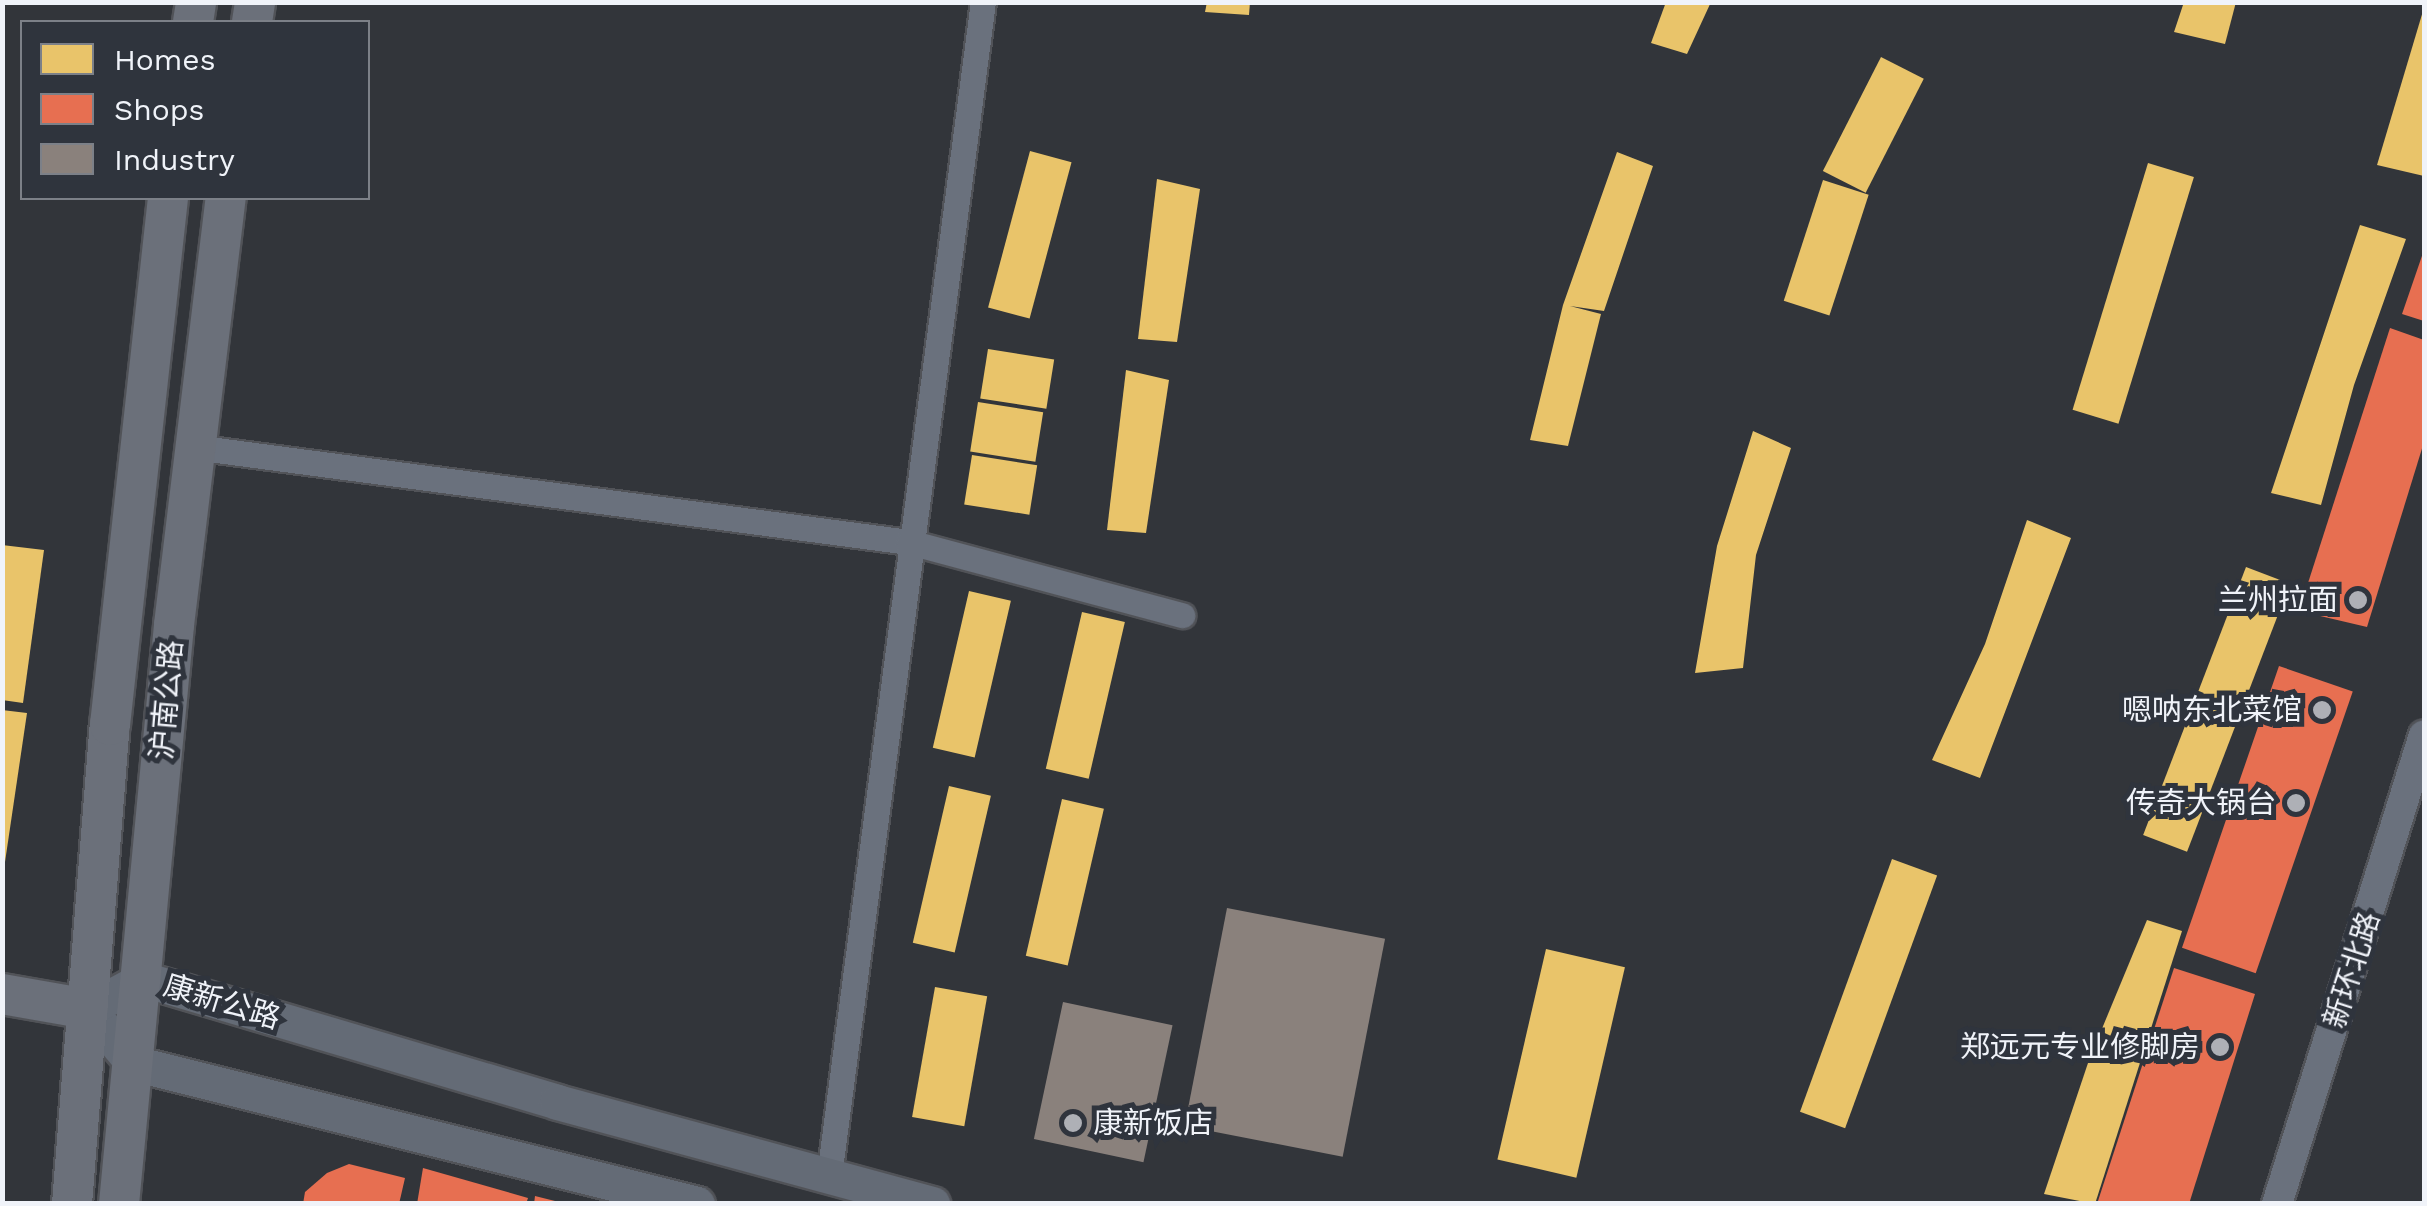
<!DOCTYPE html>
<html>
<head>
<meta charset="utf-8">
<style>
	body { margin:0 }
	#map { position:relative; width:2427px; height:1206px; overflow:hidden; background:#32353a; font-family:"Work Sans","Noto Sans SC",sans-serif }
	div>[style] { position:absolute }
	.homes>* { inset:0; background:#e9c46a; transform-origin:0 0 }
	.shops>* { inset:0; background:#e76f51; transform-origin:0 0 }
	.industry>* { inset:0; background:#8a817c; transform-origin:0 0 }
	.roads { filter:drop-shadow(2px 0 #515358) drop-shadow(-2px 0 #515358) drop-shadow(0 2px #515358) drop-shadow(0 -2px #515358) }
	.minor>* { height:25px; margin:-12.5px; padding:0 12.5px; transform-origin:12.5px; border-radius:12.5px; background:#6a717d }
	.tertiary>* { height:30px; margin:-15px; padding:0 15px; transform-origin:15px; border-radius:15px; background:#6a717d }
	.secondary>* { height:35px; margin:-17.5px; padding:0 17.5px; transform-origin:17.5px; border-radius:17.5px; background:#646b76 }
	.primary>* { height:40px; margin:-20px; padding:0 20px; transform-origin:20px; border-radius:20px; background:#6b707a }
	.dots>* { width:28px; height:28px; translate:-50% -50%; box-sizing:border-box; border:5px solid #2f343d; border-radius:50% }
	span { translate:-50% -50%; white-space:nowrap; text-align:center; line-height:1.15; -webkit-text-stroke:10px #2f343d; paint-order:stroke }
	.poi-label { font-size:30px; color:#f0f3f9 }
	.right { translate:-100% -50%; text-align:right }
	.left { translate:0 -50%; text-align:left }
	.street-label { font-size:30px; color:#f0f3f9 }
	.frame { position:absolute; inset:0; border:5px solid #f0f3f9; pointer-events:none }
	.legend { position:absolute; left:20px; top:20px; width:350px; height:180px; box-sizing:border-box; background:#2f343d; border:2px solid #7c8088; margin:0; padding:12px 18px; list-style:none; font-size:30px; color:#f0f3f9 }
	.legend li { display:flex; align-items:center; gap:20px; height:50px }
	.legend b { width:50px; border:2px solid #7c8088 }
</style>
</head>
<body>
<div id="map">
	<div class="homes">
		<div style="clip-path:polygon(1207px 2px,1250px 2px,1249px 15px,1205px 12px)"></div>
		<div style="clip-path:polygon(1666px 2px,1711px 2px,1687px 54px,1651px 43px)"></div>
		<div style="clip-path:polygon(2184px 2px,2236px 2px,2225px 44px,2174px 32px)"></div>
		<div style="clip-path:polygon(2423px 11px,2424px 11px,2424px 176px,2377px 165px)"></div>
		<div style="left:1881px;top:57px;width:48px;height:128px;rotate:27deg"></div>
		<div style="left:1030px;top:151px;width:43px;height:162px;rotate:15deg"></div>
		<div style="clip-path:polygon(1617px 152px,1653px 166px,1604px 311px,1570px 306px,1601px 314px,1568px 446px,1530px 440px,1563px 305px)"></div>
		<div style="left:2148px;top:163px;width:48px;height:258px;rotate:17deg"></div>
		<div style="clip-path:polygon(1157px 179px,1200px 189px,1177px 342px,1138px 339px)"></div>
		<div style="left:1823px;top:180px;width:48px;height:127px;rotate:18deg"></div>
		<div style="clip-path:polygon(2360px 225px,2406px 239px,2354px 385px,2321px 505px,2271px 493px)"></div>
		<div style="left:988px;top:349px;width:67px;height:50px;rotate:9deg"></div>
		<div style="clip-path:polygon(1126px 370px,1169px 380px,1146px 533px,1107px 530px)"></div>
		<div style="left:978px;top:402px;width:66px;height:50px;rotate:9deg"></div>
		<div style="clip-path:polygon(1753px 431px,1791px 448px,1756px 555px,1743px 668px,1695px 673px,1717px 546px)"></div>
		<div style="left:972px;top:455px;width:66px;height:50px;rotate:9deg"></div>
		<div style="clip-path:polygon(2027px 520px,2071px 538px,1980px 778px,1932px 760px,1985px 644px)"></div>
		<div style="clip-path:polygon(2px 545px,44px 550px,23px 703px,2px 700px)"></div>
		<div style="left:2246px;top:567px;width:47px;height:287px;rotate:21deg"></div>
		<div style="left:969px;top:591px;width:43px;height:161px;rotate:13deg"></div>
		<div style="left:1082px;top:612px;width:44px;height:161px;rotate:13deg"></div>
		<div style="clip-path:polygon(2px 710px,27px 713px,5px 862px,2px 862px)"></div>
		<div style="left:949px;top:786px;width:43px;height:161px;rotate:13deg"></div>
		<div style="left:1062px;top:799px;width:43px;height:161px;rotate:13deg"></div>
		<div style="left:1892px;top:859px;width:48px;height:269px;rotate:20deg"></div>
		<div style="clip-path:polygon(2147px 920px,2182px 931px,2095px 1204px,2044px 1194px,2089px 1060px)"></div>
		<div style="left:1546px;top:949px;width:81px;height:216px;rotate:13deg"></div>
		<div style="left:935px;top:987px;width:53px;height:132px;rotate:10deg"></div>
	</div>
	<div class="shops">
		<div style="clip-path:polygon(2424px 250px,2424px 321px,2402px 314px)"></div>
		<div style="clip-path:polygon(2390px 328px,2424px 340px,2424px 442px,2367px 627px,2299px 611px)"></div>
		<div style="left:2279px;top:666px;width:78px;height:298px;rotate:19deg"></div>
		<div style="clip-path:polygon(2174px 968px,2255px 994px,2189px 1204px,2097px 1204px)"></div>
		<div style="clip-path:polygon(349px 1164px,405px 1178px,399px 1204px,303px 1204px,305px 1192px,327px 1173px)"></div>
		<div style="clip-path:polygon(423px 1168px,528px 1198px,526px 1204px,417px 1204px)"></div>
		<div style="clip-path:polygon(535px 1196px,559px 1202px,558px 1204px,534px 1204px)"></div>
	</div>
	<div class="industry">
		<div style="left:1227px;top:908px;width:161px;height:222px;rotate:11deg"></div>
		<div style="left:1063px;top:1002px;width:112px;height:140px;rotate:12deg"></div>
	</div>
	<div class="roads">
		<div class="minor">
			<div style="left:194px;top:447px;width:721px;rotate:7.57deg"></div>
			<div style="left:909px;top:542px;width:283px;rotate:15deg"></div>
			<div style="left:829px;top:1176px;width:1184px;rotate:-82.53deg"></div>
		</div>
		<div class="tertiary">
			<div style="left:2277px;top:1204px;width:491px;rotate:-72.6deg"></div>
		</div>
		<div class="secondary">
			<div style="left:697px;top:1204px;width:581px;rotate:-165.96deg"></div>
			<div style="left:133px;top:1063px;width:70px;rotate:-129.8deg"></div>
			<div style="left:88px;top:1009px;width:63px;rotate:-28.6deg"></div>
			<div style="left:143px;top:979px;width:432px;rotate:16.5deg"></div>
			<div style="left:557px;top:1102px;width:389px;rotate:15.2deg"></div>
		</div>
		<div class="primary">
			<div style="left:193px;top:22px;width:20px;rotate:-81deg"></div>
			<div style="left:252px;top:22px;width:20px;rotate:-81deg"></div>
			<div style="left:2px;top:994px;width:87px;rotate:9.9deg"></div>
			<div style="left:72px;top:1204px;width:481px;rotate:-85.5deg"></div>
			<div style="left:110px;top:725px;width:530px;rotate:-83.72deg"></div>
			<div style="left:119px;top:1204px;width:582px;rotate:-84.57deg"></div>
			<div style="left:174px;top:625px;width:430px;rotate:-83.1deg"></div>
		</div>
	</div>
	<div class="dots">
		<div style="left:2358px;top:600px;background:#aeb0b6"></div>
		<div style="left:2322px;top:710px;background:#aeb0b6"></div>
		<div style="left:2296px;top:803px;background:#aeb0b6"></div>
		<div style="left:2220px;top:1047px;background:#aeb0b6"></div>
		<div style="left:1073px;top:1123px;background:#aeb0b6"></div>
	</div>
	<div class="poi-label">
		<span class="right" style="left:2338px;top:600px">兰州拉面</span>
		<span class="right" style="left:2302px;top:710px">嗯呐东北菜馆</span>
		<span class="right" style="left:2276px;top:803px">传奇大锅台</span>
		<span class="right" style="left:2200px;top:1047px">郑远元专业修脚房</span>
		<span class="left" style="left:1093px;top:1123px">康新饭店</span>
	</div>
	<div class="street-label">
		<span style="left:167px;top:700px;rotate:-85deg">沪南公路</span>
		<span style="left:2352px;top:970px;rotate:-72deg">新环北路</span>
		<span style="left:222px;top:1002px;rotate:17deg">康新公路</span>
	</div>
	<div class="frame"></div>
	<ul class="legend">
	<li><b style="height:28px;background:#e9c46a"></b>Homes</li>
	<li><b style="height:28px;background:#e76f51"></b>Shops</li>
	<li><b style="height:28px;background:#8a817c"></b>Industry</li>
	</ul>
</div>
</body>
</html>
